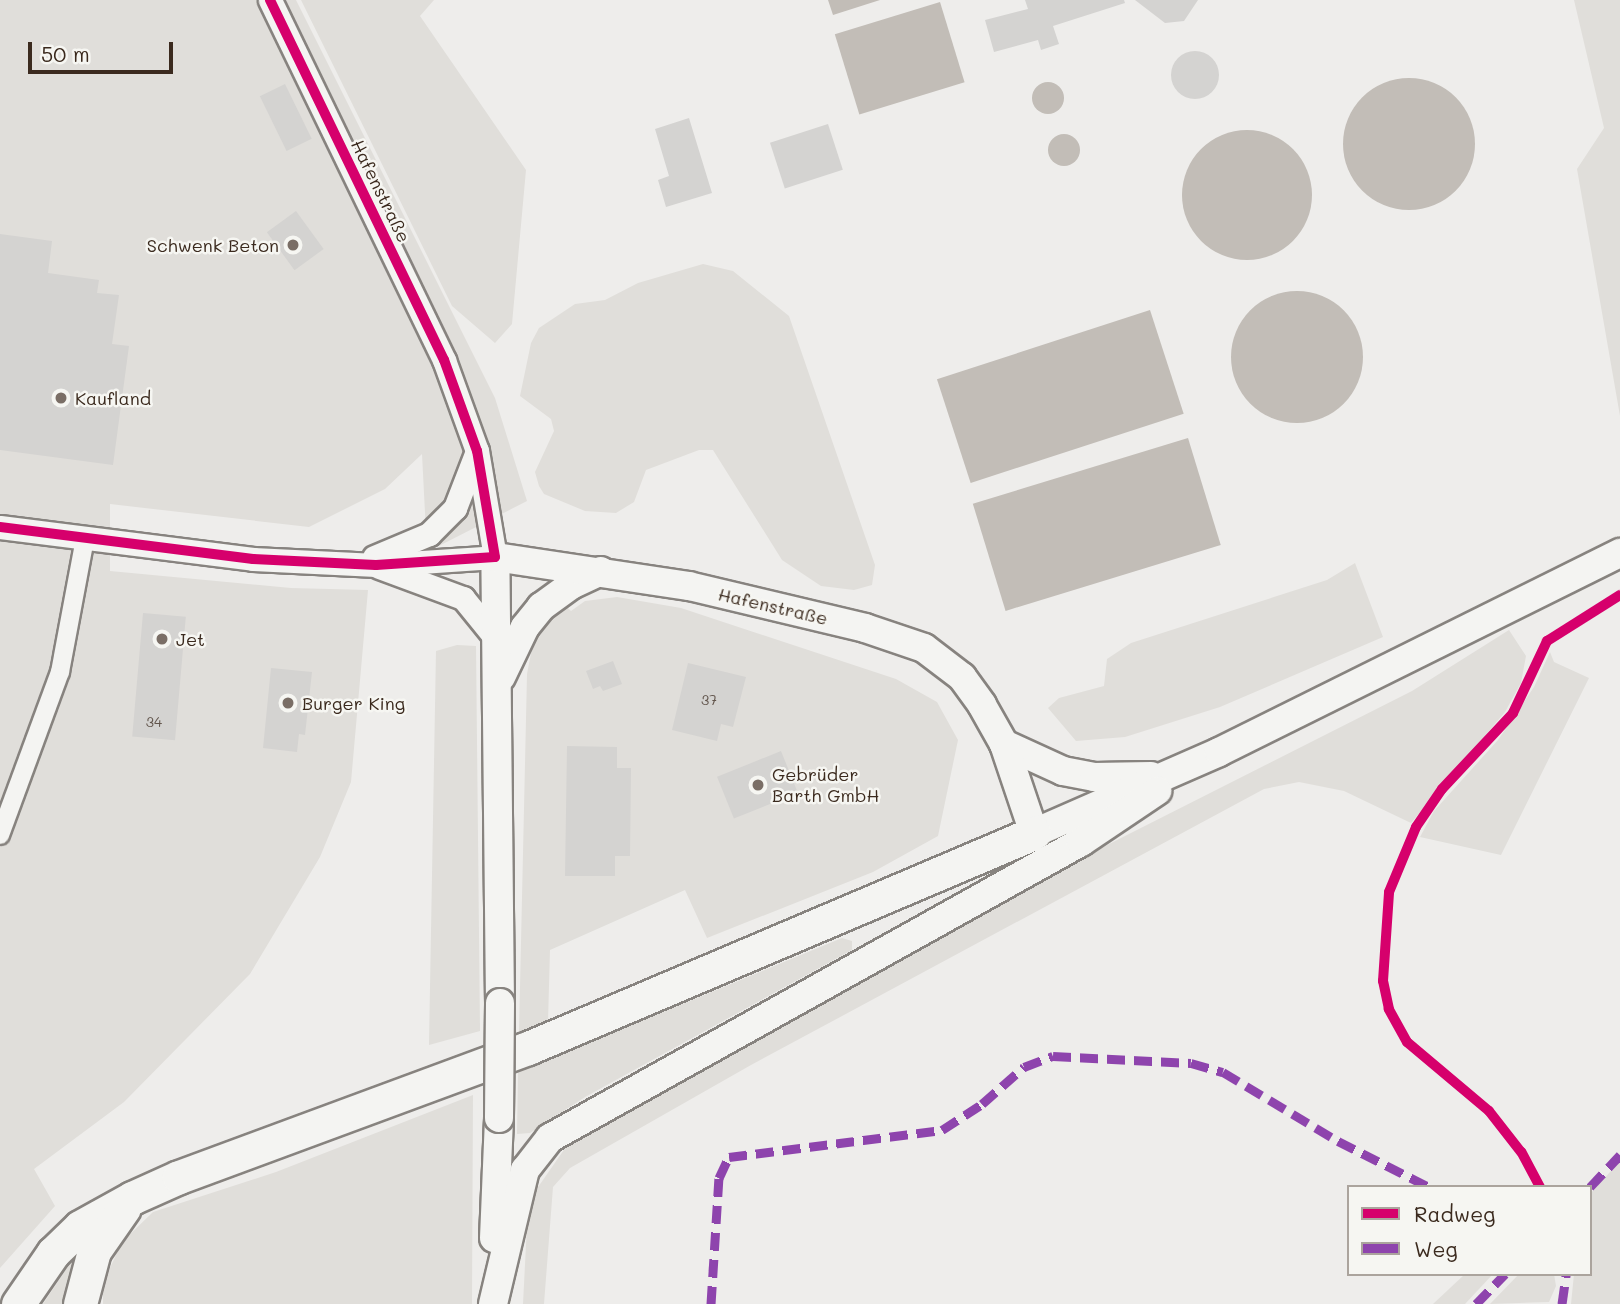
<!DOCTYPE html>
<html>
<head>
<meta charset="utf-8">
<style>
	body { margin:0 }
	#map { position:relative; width:1620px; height:1304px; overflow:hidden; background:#eeedeb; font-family:Mali,sans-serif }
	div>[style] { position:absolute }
	.built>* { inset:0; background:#e0deda }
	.water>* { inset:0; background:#c2bdb7; transform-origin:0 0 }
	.round { border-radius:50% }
	.building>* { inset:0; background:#d4d3d1; transform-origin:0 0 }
	.roads { filter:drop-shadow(2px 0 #87837f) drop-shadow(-2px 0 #87837f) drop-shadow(0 2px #87837f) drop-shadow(0 -2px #87837f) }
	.minor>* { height:18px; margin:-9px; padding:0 9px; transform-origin:9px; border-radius:9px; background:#f4f4f2 }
	.tertiary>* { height:23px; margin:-11.5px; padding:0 11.5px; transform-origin:11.5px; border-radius:11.5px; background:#f4f4f2 }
	.primary>* { height:28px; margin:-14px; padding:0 14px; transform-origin:14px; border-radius:14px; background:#f4f4f2 }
	.motorway>* { height:33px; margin:-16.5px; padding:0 16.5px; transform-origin:16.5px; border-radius:16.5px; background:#f4f4f2 }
	.bridges { filter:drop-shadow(2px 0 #87837f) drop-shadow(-2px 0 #87837f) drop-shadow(0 2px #87837f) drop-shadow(0 -2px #87837f) }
	.primary-bridge>* { height:28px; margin:-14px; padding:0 14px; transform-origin:14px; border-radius:14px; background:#f4f4f2 }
	.quiet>* { height:9px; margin-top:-4.5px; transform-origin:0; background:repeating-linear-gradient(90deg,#8e44ad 0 18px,transparent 0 27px) }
	.cycleway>* { height:10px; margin:-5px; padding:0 5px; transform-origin:5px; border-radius:5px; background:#d6006c }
	.dots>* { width:19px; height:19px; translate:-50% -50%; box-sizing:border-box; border:4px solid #f6f6f2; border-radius:50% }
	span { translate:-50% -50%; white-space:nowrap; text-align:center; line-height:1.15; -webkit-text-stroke:5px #f6f6f2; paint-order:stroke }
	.number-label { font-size:14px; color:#61544b }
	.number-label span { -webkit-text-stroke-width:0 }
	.street-label { font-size:18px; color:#3b2a1e }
	.poi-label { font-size:18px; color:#3b2a1e }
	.right { translate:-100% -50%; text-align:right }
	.left { translate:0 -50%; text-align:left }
	.legend { position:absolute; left:1347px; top:1185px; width:245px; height:91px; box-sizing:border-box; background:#f6f6f2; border:2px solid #aba49d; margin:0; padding:9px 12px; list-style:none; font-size:21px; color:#3b2a1e }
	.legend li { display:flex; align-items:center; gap:14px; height:35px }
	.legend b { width:35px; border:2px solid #aba49d }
	.scale { position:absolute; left:28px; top:42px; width:145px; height:32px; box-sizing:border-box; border:4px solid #3b2a1e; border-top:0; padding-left:9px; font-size:21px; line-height:24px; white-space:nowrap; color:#3b2a1e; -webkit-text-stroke:5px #f6f6f2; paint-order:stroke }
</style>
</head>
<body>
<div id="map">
	<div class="built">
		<div style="clip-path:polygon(0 0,296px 0,495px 398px,527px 501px,427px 552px,422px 454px,385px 489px,309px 527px,110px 504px,110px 571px,291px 588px,368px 590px,351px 782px,320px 857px,250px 974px,124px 1102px,34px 1169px,55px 1206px,0 1268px)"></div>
		<div style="clip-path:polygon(301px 0,434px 0,420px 16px,526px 170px,512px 324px,495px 343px,452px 306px)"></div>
		<div style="clip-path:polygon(1574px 0,1620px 0,1620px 416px,1577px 169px,1604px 128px)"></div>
		<div style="clip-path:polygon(703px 264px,733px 271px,789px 316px,875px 565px,872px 585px,854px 590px,821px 586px,782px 560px,713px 450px,699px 450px,646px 470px,634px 502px,616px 513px,585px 511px,544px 494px,539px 486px,535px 472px,554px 431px,551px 419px,520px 396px,531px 343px,539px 328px,575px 304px,605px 300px,638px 283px)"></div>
		<div style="clip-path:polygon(1355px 563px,1383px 637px,1220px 707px,1125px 737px,1076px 741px,1048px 708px,1059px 698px,1104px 686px,1107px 659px,1131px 643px,1327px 580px)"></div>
		<div style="clip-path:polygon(617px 597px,681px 608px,896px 679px,937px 702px,958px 740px,938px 836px,873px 872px,707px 938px,685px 890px,550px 950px,548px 1022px,519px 1032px,527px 674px,532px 648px,543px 623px,564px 604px,571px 611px,585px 601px)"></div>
		<div style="clip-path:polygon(1509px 630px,1526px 656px,1521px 683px,1505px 712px,1411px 823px,1344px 791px,1299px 782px,1264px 789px,751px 1065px,570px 1168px,553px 1187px,544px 1304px,523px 1304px,527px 1225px,536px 1190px,568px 1144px,1032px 883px,1412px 691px)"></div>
		<div style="clip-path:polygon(457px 645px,476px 646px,480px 1031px,429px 1045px,436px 651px)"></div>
		<div style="clip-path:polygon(1550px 652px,1554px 662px,1589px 678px,1501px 855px,1420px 837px,1434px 811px,1498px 740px,1534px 687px)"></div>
		<div style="clip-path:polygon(842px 938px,852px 941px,852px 950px,585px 1097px,530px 1133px,517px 1134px,518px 1072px)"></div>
		<div style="clip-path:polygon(473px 1095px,472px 1304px,103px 1304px,103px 1283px,122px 1242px,153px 1212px,276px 1172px)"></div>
		<div style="clip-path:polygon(1620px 1161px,1620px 1304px,1571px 1304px,1574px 1274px,1590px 1274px,1590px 1194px)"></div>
		<div style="clip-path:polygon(79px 1250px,65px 1304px,43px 1304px)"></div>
		<div style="clip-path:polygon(1465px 1274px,1493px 1274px,1465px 1304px,1433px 1304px)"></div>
		<div style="clip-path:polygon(1519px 1274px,1554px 1274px,1556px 1286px,1549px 1302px,1490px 1304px)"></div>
	</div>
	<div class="water">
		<div style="clip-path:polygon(828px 0,880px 0,833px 15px)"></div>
		<div style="left:940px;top:2px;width:84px;height:110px;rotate:73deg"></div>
		<div class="round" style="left:1343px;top:78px;width:132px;height:132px"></div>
		<div class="round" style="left:1032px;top:82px;width:32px;height:32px"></div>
		<div class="round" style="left:1182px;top:130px;width:130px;height:130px"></div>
		<div class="round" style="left:1048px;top:134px;width:32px;height:32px"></div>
		<div class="round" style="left:1231px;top:291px;width:132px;height:132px"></div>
		<div style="left:1150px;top:310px;width:109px;height:224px;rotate:72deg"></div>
		<div style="left:1188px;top:438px;width:112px;height:225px;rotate:73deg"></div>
	</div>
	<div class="building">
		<div style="clip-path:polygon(1025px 0,1124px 0,1125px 3px,1053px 26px,1059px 44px,1041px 50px,1038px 40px,994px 52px,985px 20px,1028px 9px)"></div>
		<div style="clip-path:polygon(1135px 0,1198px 0,1184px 21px,1165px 23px)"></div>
		<div class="round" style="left:1171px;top:51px;width:48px;height:48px"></div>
		<div style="left:285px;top:84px;width:61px;height:28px;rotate:64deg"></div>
		<div style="clip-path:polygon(689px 118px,712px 193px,666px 207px,658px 180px,669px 176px,655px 129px)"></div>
		<div style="left:828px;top:124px;width:48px;height:61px;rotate:72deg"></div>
		<div style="left:296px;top:211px;width:47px;height:36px;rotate:54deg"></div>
		<div style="clip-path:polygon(0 234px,52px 241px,48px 273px,99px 280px,97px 293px,119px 295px,112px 344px,129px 346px,113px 465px,0 450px)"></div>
		<div style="left:143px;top:613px;width:43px;height:124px;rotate:5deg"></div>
		<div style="clip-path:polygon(613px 661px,622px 684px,603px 691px,600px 686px,593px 689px,586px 671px)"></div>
		<div style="clip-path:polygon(688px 663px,746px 677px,733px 727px,721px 724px,717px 741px,672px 730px)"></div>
		<div style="clip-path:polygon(271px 668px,312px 672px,305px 735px,299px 734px,297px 752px,263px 748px)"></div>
		<div style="clip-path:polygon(567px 746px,617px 747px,617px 768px,631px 768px,630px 856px,615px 856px,615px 876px,565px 876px)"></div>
		<div style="left:781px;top:751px;width:45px;height:69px;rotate:68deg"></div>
	</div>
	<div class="roads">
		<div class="minor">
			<div style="left:0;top:835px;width:174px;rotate:-69.8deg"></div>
			<div style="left:60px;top:672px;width:136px;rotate:-79.4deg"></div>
		</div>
		<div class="tertiary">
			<div style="left:0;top:527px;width:255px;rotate:7.2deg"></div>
			<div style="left:253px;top:559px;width:123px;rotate:2.8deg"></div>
			<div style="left:376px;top:565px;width:119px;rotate:-3.8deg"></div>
			<div style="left:495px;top:557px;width:108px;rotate:-99.6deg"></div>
			<div style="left:477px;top:451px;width:97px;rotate:-109.9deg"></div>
			<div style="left:444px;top:360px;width:400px;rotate:-115.8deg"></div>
			<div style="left:374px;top:557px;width:60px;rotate:-22.7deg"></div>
			<div style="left:429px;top:534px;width:37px;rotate:-45deg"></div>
			<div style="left:455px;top:508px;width:61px;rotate:-68.9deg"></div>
			<div style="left:379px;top:567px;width:90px;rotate:20.3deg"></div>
			<div style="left:463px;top:598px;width:55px;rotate:50.9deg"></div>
		</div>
		<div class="primary">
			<div style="left:501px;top:677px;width:55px;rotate:-64.4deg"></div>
			<div style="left:525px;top:627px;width:26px;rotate:-51deg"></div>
			<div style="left:541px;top:607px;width:37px;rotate:-36deg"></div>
			<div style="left:571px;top:585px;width:33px;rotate:-25deg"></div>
			<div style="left:1004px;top:744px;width:65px;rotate:24.6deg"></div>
			<div style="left:1063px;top:771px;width:32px;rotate:11deg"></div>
			<div style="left:1094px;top:777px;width:57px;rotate:-1deg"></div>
			<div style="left:500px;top:1003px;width:446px;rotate:-90.6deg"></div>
			<div style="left:495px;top:557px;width:196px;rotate:8.5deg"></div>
			<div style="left:689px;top:586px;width:181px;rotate:13.4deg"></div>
			<div style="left:865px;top:628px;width:62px;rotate:18.7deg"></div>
			<div style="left:924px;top:648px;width:48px;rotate:37.3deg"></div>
			<div style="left:962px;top:677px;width:34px;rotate:54deg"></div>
			<div style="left:982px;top:705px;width:45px;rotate:60.6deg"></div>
			<div style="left:1004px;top:744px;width:94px;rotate:71.4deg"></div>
			<div style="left:1034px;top:833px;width:202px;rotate:-23.6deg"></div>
			<div style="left:1219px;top:752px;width:448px;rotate:-26.4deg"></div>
			<div style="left:494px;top:1238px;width:120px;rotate:-87.6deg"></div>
			<div style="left:493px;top:1304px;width:138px;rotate:-76.6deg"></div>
			<div style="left:525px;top:1170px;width:41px;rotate:-52deg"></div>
			<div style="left:550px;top:1138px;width:608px;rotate:-29.14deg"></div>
			<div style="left:1081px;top:842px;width:92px;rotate:-33.9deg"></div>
		</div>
		<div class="motorway">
			<div style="left:18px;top:1304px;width:62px;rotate:-55.5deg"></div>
			<div style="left:53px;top:1253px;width:37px;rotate:-44deg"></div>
			<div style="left:80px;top:1227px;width:60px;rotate:-29.1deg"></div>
			<div style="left:132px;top:1198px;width:51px;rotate:-24.1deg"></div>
			<div style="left:179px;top:1177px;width:372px;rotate:-20.3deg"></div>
			<div style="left:528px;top:1048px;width:550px;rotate:-23.02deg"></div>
			<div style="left:80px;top:1304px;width:55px;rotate:-75.2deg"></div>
			<div style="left:94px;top:1251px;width:52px;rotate:-55.1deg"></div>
		</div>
	</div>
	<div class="bridges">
		<div class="primary-bridge">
			<div style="left:499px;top:1118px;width:115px;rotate:-89.5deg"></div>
		</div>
	</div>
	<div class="quiet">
		<div style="left:1590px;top:1187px;width:44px;rotate:-46.8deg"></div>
		<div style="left:711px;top:1304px;width:126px;rotate:-86.4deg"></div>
		<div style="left:719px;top:1178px;width:23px;rotate:-65deg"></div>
		<div style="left:729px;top:1157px;width:215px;rotate:-7.2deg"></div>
		<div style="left:942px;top:1130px;width:48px;rotate:-33deg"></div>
		<div style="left:982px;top:1104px;width:56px;rotate:-41.4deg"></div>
		<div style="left:1024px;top:1067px;width:31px;rotate:-21deg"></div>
		<div style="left:1053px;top:1056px;width:138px;rotate:2.9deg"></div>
		<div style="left:1191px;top:1063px;width:33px;rotate:16deg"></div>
		<div style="left:1223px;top:1072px;width:134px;rotate:31deg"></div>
		<div style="left:1338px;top:1141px;width:102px;rotate:26.8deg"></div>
		<div style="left:1476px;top:1304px;width:42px;rotate:-46deg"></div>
		<div style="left:1562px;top:1304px;width:30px;rotate:-82deg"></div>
	</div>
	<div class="cycleway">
		<div style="left:0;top:527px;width:255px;rotate:7.2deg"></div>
		<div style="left:253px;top:559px;width:123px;rotate:2.8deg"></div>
		<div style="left:376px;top:565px;width:119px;rotate:-3.8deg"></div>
		<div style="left:495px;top:557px;width:108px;rotate:-99.6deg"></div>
		<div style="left:477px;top:451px;width:97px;rotate:-109.9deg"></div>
		<div style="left:444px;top:360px;width:400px;rotate:-115.8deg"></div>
		<div style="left:1540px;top:1187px;width:40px;rotate:-118deg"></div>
		<div style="left:1521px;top:1152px;width:52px;rotate:-128deg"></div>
		<div style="left:1489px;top:1111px;width:107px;rotate:-139.9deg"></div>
		<div style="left:1407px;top:1042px;width:38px;rotate:-119deg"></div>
		<div style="left:1389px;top:1009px;width:29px;rotate:-102deg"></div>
		<div style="left:1383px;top:981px;width:89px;rotate:-86.1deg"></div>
		<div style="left:1389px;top:892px;width:70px;rotate:-67.4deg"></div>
		<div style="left:1416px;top:827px;width:46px;rotate:-55.6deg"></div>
		<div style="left:1442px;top:789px;width:104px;rotate:-46.9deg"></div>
		<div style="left:1513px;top:713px;width:80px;rotate:-64.7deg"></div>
		<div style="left:1547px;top:641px;width:86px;rotate:-32.2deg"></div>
	</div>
	<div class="dots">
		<div style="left:293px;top:245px;background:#7a6e66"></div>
		<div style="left:61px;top:398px;background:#7a6e66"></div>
		<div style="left:162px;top:639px;background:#7a6e66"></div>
		<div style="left:288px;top:703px;background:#7a6e66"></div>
		<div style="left:758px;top:785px;background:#7a6e66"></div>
	</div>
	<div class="number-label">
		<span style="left:709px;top:700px">37</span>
		<span style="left:154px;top:722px">34</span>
	</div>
	<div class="street-label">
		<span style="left:381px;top:191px;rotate:64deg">Hafenstraße</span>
		<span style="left:773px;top:606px;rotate:13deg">Hafenstraße</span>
	</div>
	<div class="poi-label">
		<span class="right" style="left:279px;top:245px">Schwenk Beton</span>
		<span class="left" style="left:75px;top:398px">Kaufland</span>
		<span class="left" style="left:176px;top:639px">Jet</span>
		<span class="left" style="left:302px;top:703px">Burger King</span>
		<span class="left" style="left:772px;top:785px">Gebrüder<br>Barth GmbH</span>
	</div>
	<ul class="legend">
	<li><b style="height:9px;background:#d6006c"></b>Radweg</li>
	<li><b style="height:9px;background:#8e44ad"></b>Weg</li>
	</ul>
	<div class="scale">50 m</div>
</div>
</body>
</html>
